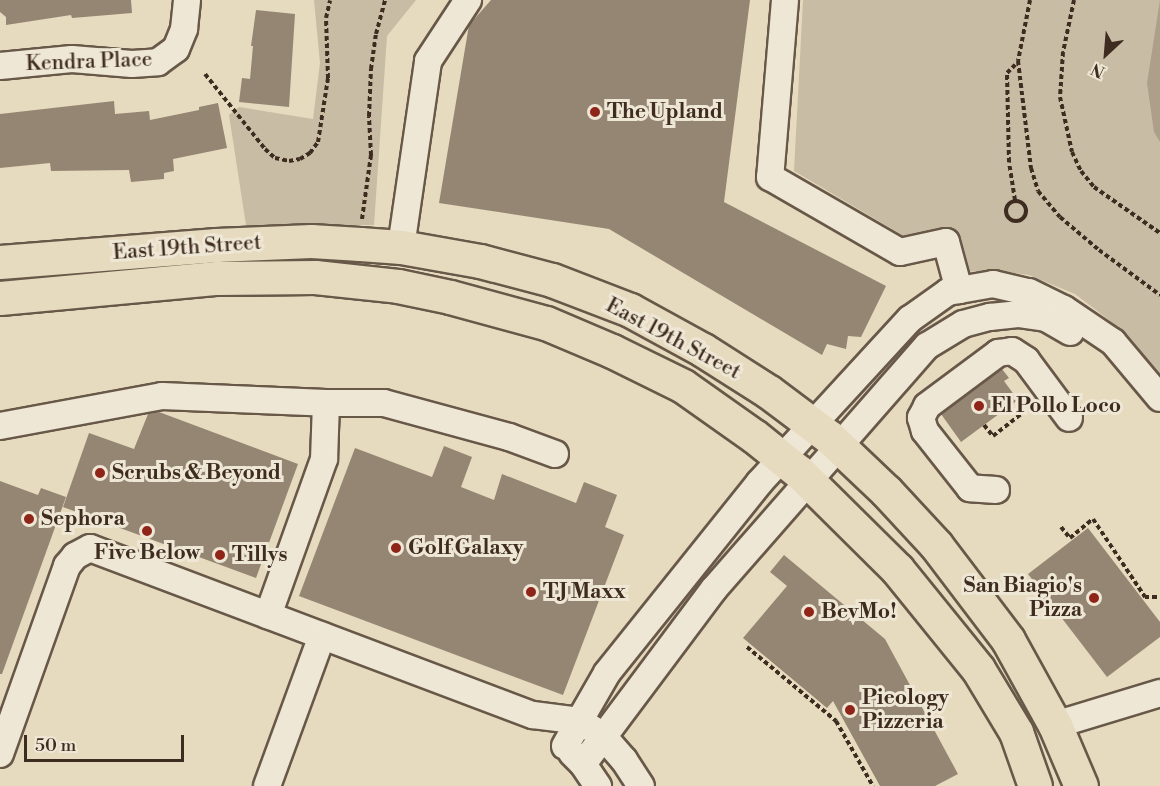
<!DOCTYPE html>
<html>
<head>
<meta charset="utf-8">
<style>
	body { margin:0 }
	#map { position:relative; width:1160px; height:786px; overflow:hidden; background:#e6dabf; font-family:"Libre Bodoni",serif }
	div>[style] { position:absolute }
	.green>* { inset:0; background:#c9bca4 }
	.water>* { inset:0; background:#ad9f89 }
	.building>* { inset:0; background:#958673 }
	.path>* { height:4px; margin-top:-2px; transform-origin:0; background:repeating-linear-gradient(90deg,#3e2c20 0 4.5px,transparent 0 7.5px) }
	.path>.ring { margin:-2px; padding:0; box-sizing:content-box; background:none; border:4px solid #3e2c20; border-radius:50% }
	.roads { filter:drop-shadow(2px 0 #685848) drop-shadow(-2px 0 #685848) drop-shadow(0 2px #685848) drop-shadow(0 -2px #685848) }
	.minor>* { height:26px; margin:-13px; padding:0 13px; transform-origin:13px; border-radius:13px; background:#efe7d5 }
	.major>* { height:33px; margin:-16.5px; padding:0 16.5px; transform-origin:16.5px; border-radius:16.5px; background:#e6dabf }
	.dots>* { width:16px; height:16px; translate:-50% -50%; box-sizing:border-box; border:3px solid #efe7d5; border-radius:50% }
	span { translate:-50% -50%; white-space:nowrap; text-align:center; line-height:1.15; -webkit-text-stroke:6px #efe7d5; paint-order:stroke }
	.street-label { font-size:21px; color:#3e2c20 }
	.poi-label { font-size:21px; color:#3e2c20; font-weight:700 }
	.left { translate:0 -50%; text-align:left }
	.right { translate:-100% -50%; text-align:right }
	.north { position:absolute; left:1076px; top:24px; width:60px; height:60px; -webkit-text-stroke:4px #efe7d5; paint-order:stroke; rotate:206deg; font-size:16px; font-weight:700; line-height:24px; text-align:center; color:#3e2c20 }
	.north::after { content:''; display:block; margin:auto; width:21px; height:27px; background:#3e2c20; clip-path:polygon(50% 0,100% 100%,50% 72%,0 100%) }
	.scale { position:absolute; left:24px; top:735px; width:160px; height:27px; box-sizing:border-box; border:3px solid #3e2c20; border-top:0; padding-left:8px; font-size:18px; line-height:21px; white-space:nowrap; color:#3e2c20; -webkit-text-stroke:4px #efe7d5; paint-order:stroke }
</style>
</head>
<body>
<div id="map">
	<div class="green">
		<div style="clip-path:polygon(314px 0,416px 0,387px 36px,374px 225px,246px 225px,229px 115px,239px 107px,313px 119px,320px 63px)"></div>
		<div style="clip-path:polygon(803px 0,1160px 0,1160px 377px,1122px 330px,1075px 294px,1029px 275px,992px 270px,965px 272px,794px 171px)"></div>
	</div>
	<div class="water">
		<div style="clip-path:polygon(1160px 0,1160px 142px,1154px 132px,1147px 83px)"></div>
	</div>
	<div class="building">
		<div style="clip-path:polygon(0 0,131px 0,132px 13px,72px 18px,71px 15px,6px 25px,6px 17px,0 12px)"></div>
		<div style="clip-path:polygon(491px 0,750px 0,724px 202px,886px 286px,861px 337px,848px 336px,846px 349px,827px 344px,822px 355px,609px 229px,439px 203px,469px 25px)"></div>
		<div style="clip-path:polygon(256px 10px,295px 14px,289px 107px,239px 102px,242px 78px,250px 79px,253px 46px,251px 46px)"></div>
		<div style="clip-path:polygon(114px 101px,115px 114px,149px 111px,150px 120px,199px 110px,199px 107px,218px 103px,227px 148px,173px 159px,174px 171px,164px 173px,164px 179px,131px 182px,129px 170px,51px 171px,50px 163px,0 168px,0 114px)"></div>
		<div style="clip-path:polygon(1002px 369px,1009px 378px,1004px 381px,1018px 400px,961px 442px,941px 414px)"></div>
		<div style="clip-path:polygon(159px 412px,298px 464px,256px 578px,63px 507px,89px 433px,134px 449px,148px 414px)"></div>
		<div style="clip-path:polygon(444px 446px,472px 457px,461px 487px,494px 500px,502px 474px,576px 503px,584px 482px,617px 495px,605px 527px,624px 535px,563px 695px,299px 596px,355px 448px,432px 477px)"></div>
		<div style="clip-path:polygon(0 481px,38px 495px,41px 488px,66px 497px,2px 674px,0 674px)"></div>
		<div style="clip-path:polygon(1088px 528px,1160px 622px,1160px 637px,1107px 677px,1028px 574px)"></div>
		<div style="clip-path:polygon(784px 555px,885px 639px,958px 774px,935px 786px,880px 786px,833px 701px,827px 708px,743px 638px,787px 586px,770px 572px)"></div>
	</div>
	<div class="path">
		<div style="left:1030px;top:0;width:62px;rotate:101.1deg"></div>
		<div style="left:1018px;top:61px;width:108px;rotate:83.1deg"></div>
		<div style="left:1031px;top:168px;width:24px;rotate:73deg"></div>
		<div style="left:1038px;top:191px;width:34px;rotate:50deg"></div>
		<div style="left:1060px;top:217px;width:51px;rotate:40.2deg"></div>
		<div style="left:1099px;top:250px;width:76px;rotate:36.4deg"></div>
		<div style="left:1074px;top:0;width:53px;rotate:101.9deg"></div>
		<div style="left:1063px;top:52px;width:45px;rotate:93.8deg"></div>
		<div style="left:1060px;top:97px;width:56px;rotate:77.7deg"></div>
		<div style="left:1072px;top:152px;width:21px;rotate:65deg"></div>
		<div style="left:1081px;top:171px;width:21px;rotate:51deg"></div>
		<div style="left:1094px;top:187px;width:80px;rotate:34.9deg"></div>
		<div style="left:205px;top:74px;width:96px;rotate:51.3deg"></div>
		<div style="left:265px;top:149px;width:13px;rotate:42deg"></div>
		<div style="left:275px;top:158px;width:14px;rotate:12deg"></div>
		<div style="left:289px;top:161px;width:11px;rotate:-10deg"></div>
		<div style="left:300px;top:159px;width:12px;rotate:-31deg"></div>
		<div style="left:310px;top:153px;width:14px;rotate:-54deg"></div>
		<div style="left:318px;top:142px;width:65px;rotate:-81.1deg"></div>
		<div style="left:328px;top:78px;width:60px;rotate:-91.9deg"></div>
		<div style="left:326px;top:18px;width:18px;rotate:-77deg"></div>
		<div style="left:1015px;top:200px;width:38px;rotate:-99deg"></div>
		<div style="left:1009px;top:162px;width:89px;rotate:-91.3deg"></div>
		<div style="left:1007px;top:73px;width:16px;rotate:-45deg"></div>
		<div class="ring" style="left:1006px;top:201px;width:16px;height:16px"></div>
		<div style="left:362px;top:219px;width:65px;rotate:-82deg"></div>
		<div style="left:371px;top:155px;width:39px;rotate:-93deg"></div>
		<div style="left:369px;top:116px;width:47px;rotate:-87.6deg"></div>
		<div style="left:371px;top:69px;width:35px;rotate:-82deg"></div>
		<div style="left:376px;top:34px;width:35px;rotate:-75deg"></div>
		<div style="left:984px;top:425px;width:14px;rotate:51deg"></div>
		<div style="left:993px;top:436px;width:52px;rotate:-38deg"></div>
		<div style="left:1061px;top:527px;width:14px;rotate:51deg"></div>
		<div style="left:1070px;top:538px;width:30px;rotate:-40deg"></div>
		<div style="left:1093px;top:519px;width:94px;rotate:56.3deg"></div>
		<div style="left:1145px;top:597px;width:15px"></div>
		<div style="left:747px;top:647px;width:116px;rotate:39.7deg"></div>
		<div style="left:836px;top:721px;width:75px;rotate:60.4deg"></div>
	</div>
	<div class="roads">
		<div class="minor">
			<div style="left:785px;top:0;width:178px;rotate:94.8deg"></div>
			<div style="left:770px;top:177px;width:150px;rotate:30deg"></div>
			<div style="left:900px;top:252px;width:47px;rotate:-12.3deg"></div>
			<div style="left:946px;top:242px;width:50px;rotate:74.8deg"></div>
			<div style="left:0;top:66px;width:72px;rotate:-5.6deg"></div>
			<div style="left:72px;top:59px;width:60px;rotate:4.8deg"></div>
			<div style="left:132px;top:64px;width:26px;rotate:-4deg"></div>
			<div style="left:158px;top:62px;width:22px;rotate:-36deg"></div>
			<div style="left:176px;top:49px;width:22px;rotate:-68deg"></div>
			<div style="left:184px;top:29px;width:29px;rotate:-84deg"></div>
			<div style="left:401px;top:247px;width:188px;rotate:-81.7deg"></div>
			<div style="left:428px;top:61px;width:73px;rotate:-56.7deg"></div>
			<div style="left:326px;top:403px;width:58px"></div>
			<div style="left:384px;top:403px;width:130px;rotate:15.2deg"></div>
			<div style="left:509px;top:437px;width:49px;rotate:20.3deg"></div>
			<div style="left:0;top:426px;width:165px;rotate:-10.5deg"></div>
			<div style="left:162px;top:396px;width:164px;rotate:2.4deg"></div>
			<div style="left:326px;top:403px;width:56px;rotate:92deg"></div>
			<div style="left:324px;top:459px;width:166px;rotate:109.7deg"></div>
			<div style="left:996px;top:490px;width:26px;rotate:-176deg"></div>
			<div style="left:970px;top:488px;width:73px;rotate:-128.3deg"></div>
			<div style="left:925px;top:431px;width:14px;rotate:-107deg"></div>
			<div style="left:921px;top:418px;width:13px;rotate:-63deg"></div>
			<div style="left:927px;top:406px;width:89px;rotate:-36.7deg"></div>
			<div style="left:998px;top:353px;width:14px;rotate:-8deg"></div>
			<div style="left:1012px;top:351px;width:17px;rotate:33deg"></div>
			<div style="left:1026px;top:360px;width:72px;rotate:53.4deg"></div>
			<div style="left:1055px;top:725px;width:110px;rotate:-16.9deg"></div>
			<div style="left:565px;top:746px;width:84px;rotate:-60.1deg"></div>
			<div style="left:607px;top:673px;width:243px;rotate:-51.3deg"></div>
			<div style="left:759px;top:483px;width:223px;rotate:-47.4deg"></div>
			<div style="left:910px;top:319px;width:47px;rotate:-35.4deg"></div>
			<div style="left:948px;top:292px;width:46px;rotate:-10.1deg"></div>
			<div style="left:993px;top:284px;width:37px;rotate:13deg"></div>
			<div style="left:1029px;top:292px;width:39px;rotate:26deg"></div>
			<div style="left:1064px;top:309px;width:59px;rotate:34deg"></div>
			<div style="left:1113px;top:342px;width:73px;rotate:50deg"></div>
			<div style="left:572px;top:753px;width:16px;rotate:45deg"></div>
			<div style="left:583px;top:764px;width:27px;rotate:56deg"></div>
			<div style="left:0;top:754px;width:200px;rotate:-70.4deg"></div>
			<div style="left:67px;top:566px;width:13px;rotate:-51deg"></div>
			<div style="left:75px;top:556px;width:17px;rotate:-28deg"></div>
			<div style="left:90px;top:548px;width:473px;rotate:20.7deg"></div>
			<div style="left:533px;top:715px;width:47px;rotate:7.3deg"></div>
			<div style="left:580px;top:721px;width:27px;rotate:33deg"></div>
			<div style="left:603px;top:736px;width:32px;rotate:49deg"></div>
			<div style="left:624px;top:760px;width:31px;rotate:57deg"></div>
			<div style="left:583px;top:764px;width:219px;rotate:-53.2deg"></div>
			<div style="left:714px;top:589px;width:323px;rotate:-48.8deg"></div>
			<div style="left:927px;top:346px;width:42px;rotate:-31.4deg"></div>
			<div style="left:963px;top:324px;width:28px;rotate:-15deg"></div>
			<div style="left:990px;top:317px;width:28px;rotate:-6deg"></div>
			<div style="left:1018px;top:314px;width:28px;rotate:8deg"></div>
			<div style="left:1046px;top:318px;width:28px;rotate:30deg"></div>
			<div style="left:267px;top:786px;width:160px;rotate:-69.9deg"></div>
		</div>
		<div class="major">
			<div style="left:0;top:262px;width:217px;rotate:-4.5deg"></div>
			<div style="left:216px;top:245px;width:95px;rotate:-2.4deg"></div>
			<div style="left:311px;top:241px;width:49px;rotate:3.5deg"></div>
			<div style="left:360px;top:244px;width:41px;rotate:4.2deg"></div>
			<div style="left:401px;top:247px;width:80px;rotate:10deg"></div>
			<div style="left:480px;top:261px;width:74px;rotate:14.8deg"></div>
			<div style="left:552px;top:280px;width:84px;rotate:21deg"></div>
			<div style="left:630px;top:310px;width:83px;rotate:28.7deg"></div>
			<div style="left:703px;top:350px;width:78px;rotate:32.5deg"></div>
			<div style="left:769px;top:392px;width:75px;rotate:36.9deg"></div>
			<div style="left:829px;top:437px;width:79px;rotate:43.5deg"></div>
			<div style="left:886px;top:491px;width:74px;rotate:47.2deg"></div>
			<div style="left:936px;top:545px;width:119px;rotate:52.8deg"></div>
			<div style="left:1008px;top:640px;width:97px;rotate:61.1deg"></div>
			<div style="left:1055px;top:725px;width:66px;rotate:66.9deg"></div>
			<div style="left:0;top:298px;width:218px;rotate:-5.3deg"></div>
			<div style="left:217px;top:278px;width:98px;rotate:-0.6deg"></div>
			<div style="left:315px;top:277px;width:83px;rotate:6.2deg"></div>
			<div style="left:398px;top:286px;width:53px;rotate:11.9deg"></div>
			<div style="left:450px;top:297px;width:99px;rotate:15.2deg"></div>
			<div style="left:546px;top:323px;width:72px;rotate:23deg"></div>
			<div style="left:612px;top:351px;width:79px;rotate:26.2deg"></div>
			<div style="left:683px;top:386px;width:87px;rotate:35.2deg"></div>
			<div style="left:754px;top:436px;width:58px;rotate:38.7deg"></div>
			<div style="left:799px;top:472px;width:138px;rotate:44.7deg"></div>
			<div style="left:897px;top:569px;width:129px;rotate:51deg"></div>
			<div style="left:978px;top:669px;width:74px;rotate:58.9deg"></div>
			<div style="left:1016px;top:732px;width:57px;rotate:70.6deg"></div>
		</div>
	</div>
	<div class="dots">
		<div style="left:595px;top:112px;background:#8f2418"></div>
		<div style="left:979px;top:406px;background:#8f2418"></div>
		<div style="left:100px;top:473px;background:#8f2418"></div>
		<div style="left:29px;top:519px;background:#8f2418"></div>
		<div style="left:147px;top:531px;background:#8f2418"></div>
		<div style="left:396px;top:548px;background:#8f2418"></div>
		<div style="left:220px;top:555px;background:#8f2418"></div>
		<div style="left:531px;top:592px;background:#8f2418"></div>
		<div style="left:1094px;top:598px;background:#8f2418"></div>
		<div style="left:809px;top:612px;background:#8f2418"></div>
		<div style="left:850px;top:710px;background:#8f2418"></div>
	</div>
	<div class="street-label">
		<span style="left:89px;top:62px;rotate:-2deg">Kendra Place</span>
		<span style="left:187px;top:248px;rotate:-4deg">East 19th Street</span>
		<span style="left:673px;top:339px;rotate:28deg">East 19th Street</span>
	</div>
	<div class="poi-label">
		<span class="left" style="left:607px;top:112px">The Upland</span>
		<span class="left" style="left:991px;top:406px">El Pollo Loco</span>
		<span class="left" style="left:112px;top:473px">Scrubs &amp; Beyond</span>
		<span class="left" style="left:41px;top:519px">Sephora</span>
		<span class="left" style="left:408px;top:548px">Golf Galaxy</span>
		<span style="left:147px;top:553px">Five Below</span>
		<span class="left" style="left:232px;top:555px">Tillys</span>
		<span class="right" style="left:1082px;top:598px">San Biagio's<br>Pizza</span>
		<span class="left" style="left:543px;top:592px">TJ Maxx</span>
		<span class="left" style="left:821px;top:612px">BevMo!</span>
		<span class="left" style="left:862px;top:710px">Pieology<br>Pizzeria</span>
	</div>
	<div class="north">N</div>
	<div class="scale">50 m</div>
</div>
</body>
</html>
